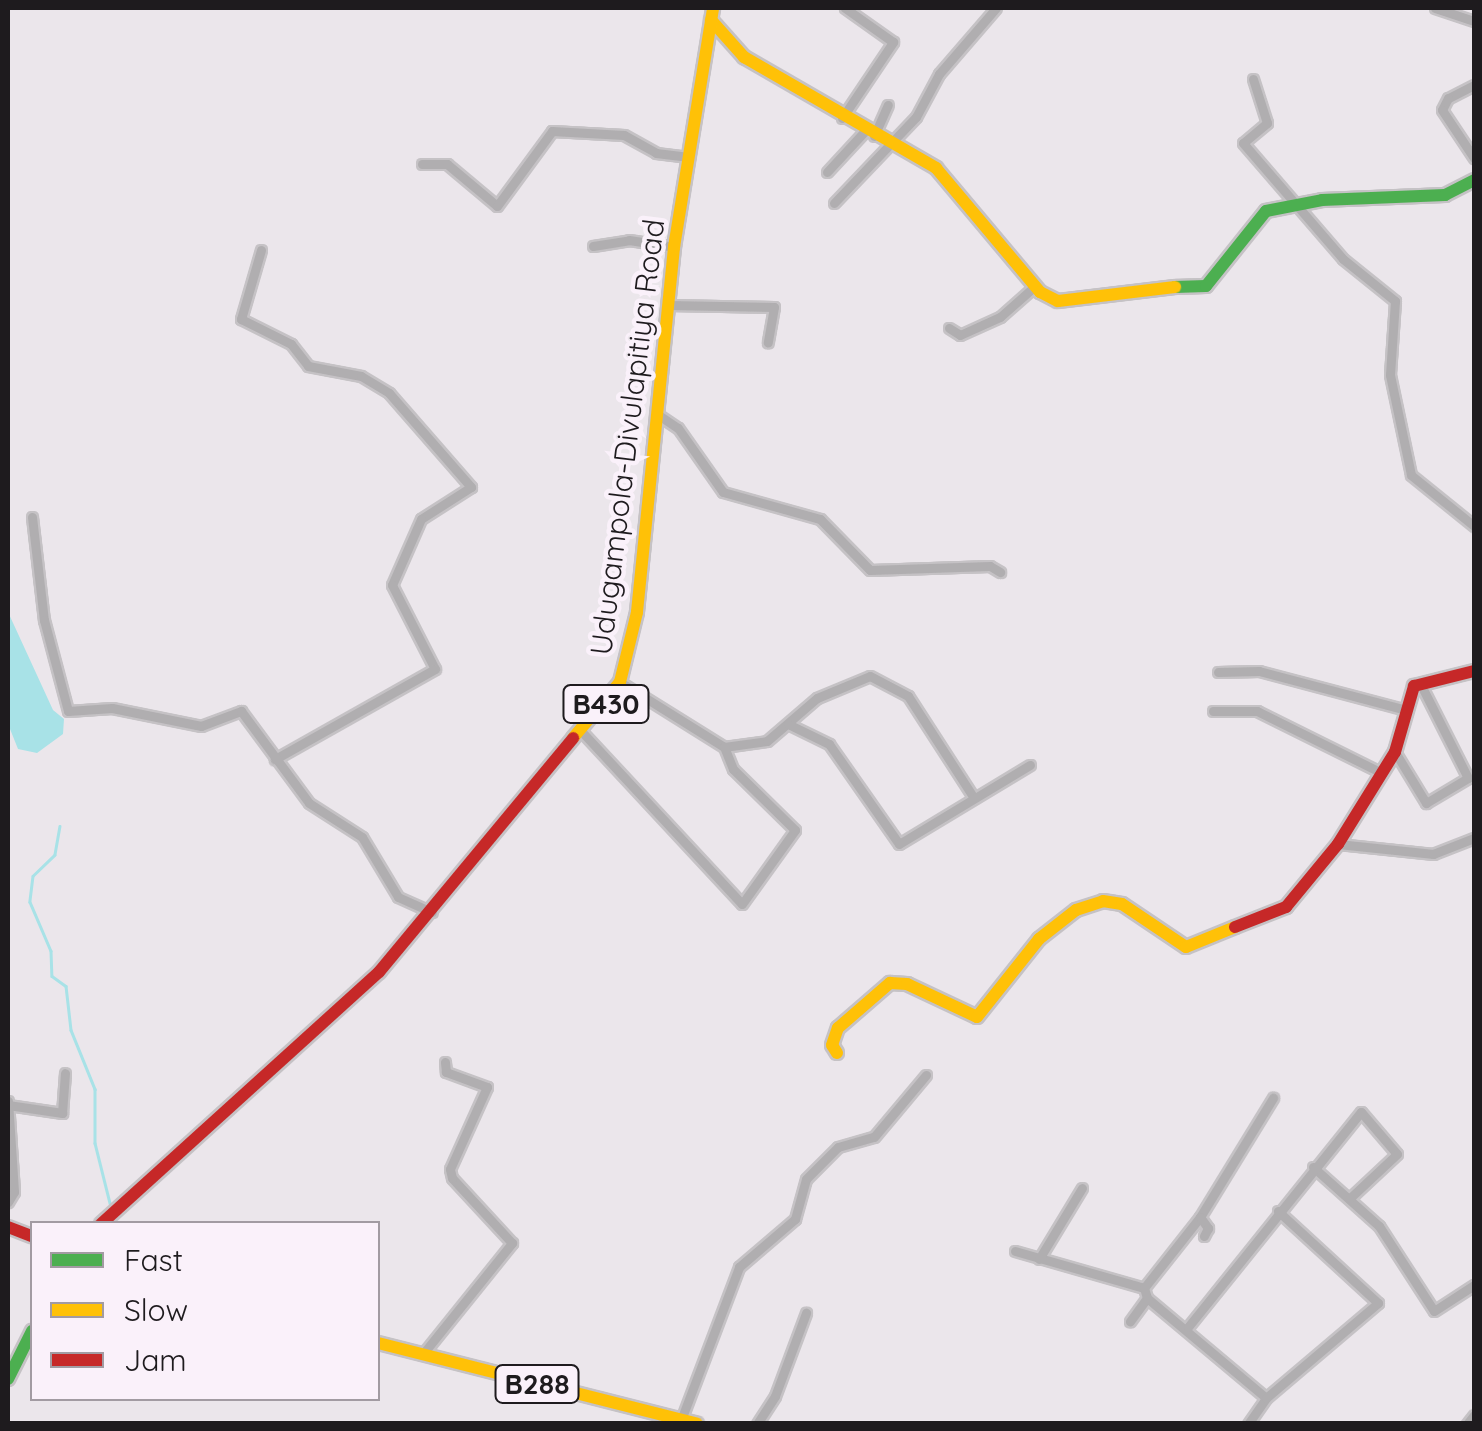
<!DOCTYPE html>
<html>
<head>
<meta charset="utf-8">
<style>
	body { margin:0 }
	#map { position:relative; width:1482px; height:1431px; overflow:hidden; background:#ebe6eb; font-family:Quicksand,sans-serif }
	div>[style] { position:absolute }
	.water>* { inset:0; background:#a8e2e7 }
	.stream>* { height:2.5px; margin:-1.25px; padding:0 1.25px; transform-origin:1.25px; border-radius:1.25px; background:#a8e2e7 }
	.roads { filter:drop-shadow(2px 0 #c5c2c5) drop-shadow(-2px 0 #c5c2c5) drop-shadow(0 2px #c5c2c5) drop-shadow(0 -2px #c5c2c5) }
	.street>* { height:9px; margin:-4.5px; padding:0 4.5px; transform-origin:4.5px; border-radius:4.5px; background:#b0aeb0 }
	.fast>* { height:12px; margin:-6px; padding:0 6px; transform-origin:6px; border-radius:6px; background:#4caf50 }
	.slow>* { height:12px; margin:-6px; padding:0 6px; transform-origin:6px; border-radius:6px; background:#ffc107 }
	.jam>* { height:12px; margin:-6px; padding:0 6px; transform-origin:6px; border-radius:6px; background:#c62828 }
	span { translate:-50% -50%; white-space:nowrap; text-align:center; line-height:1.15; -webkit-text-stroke:9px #faf1fa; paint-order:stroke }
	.shield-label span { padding:2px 8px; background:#faf1fa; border:2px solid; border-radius:8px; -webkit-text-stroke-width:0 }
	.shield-label { font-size:28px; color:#1e1b1e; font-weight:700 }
	.street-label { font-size:30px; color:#1e1b1e }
	.frame { position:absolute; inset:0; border:10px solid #1e1b1e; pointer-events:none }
	.legend { position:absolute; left:30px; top:1221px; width:350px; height:180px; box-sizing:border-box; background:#faf1fa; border:2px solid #a29ba2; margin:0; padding:12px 18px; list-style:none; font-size:30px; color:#1e1b1e }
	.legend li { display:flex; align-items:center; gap:20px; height:50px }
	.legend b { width:50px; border:2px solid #a29ba2 }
</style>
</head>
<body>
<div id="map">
	<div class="water">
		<div style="clip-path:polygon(8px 612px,53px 710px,64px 719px,63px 734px,37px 753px,18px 749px,8px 724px)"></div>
	</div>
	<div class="stream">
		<div style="left:60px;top:826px;width:29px;rotate:100deg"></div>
		<div style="left:55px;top:855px;width:30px;rotate:136deg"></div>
		<div style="left:33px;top:876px;width:26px;rotate:97deg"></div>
		<div style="left:30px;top:902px;width:53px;rotate:66.8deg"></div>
		<div style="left:51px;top:951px;width:25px;rotate:88deg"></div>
		<div style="left:52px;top:976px;width:17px;rotate:36deg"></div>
		<div style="left:66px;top:986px;width:44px;rotate:83.5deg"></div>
		<div style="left:71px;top:1030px;width:64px;rotate:67.9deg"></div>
		<div style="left:95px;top:1089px;width:54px;rotate:90deg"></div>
		<div style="left:95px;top:1143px;width:62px;rotate:76deg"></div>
	</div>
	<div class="roads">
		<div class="street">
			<div style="left:1435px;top:8px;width:41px;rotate:18.4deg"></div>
			<div style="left:1253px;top:79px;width:46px;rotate:72.3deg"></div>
			<div style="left:1267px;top:123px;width:31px;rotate:140deg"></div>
			<div style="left:1243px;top:143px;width:153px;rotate:49.2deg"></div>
			<div style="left:1343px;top:259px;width:67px;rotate:38.9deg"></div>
			<div style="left:1395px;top:301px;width:74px;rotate:93.9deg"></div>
			<div style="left:1390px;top:375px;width:102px;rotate:78.1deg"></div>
			<div style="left:1411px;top:475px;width:81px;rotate:39deg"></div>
			<div style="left:1474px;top:85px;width:29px;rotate:153deg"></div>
			<div style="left:1448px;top:98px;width:13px;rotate:117deg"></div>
			<div style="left:1442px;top:110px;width:58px;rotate:56.3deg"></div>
			<div style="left:842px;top:118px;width:92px;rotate:-56.1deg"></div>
			<div style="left:893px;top:42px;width:59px;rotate:-144.7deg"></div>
			<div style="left:874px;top:136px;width:34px;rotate:-66deg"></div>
			<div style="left:422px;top:164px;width:25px"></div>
			<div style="left:447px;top:164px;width:65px;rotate:40deg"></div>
			<div style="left:497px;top:206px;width:93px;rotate:-53.7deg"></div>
			<div style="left:552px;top:131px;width:72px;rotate:3.2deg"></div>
			<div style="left:624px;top:135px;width:37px;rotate:29deg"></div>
			<div style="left:656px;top:153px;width:31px;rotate:7deg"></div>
			<div style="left:827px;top:172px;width:56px;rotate:-47.2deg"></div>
			<div style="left:834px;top:203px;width:119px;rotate:-46.4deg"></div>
			<div style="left:916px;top:117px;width:49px;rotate:-61.9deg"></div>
			<div style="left:939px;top:74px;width:87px;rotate:-49.2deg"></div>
			<div style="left:593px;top:246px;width:36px;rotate:-9deg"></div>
			<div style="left:629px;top:240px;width:46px;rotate:8.8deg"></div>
			<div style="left:261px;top:250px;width:72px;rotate:106.2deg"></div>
			<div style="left:241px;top:319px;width:56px;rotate:26.6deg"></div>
			<div style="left:291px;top:344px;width:28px;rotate:52deg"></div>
			<div style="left:308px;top:366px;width:54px;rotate:10.7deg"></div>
			<div style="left:361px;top:376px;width:33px;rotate:31deg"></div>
			<div style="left:389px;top:393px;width:125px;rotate:48.9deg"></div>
			<div style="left:471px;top:487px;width:59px;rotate:147.4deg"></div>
			<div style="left:421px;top:519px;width:72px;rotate:113.7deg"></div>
			<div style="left:392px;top:585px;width:94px;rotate:62.9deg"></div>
			<div style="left:435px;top:669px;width:184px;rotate:150.6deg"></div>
			<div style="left:668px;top:305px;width:106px;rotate:1.1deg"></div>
			<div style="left:774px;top:307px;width:36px;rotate:100deg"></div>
			<div style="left:949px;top:328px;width:13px;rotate:32deg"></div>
			<div style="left:960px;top:335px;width:44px;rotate:-24.2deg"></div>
			<div style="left:1000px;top:317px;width:47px;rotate:-41.5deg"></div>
			<div style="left:657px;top:414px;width:25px;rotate:34deg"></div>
			<div style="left:678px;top:428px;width:78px;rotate:54.9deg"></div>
			<div style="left:723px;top:492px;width:101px;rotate:15.6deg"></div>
			<div style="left:820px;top:519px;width:71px;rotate:45.6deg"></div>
			<div style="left:870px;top:570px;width:120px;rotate:-1.9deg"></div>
			<div style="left:990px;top:566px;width:12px;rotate:31deg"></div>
			<div style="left:32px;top:517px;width:104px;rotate:83.4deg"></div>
			<div style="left:44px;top:620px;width:94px;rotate:75.2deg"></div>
			<div style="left:68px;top:711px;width:44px;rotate:-3.9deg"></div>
			<div style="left:112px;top:708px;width:91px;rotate:11.4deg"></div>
			<div style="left:201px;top:726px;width:43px;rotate:-20.6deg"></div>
			<div style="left:241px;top:711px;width:114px;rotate:53.5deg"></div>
			<div style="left:309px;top:803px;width:63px;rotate:32.7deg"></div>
			<div style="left:362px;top:837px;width:70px;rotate:59deg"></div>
			<div style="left:398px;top:897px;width:37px;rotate:24deg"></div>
			<div style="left:1218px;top:672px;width:41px;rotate:-1.4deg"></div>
			<div style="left:1259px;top:671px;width:149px;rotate:14.8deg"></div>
			<div style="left:620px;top:682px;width:123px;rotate:32deg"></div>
			<div style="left:724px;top:747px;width:43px;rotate:-7.9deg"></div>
			<div style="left:767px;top:741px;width:66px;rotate:-40.7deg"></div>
			<div style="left:817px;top:698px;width:57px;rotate:-22.5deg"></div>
			<div style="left:870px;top:676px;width:43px;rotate:27.8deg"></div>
			<div style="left:908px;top:696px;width:121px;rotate:57.1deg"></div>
			<div style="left:1213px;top:711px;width:44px"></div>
			<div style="left:1257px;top:711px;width:140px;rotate:26.4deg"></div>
			<div style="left:788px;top:724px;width:46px;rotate:26deg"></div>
			<div style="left:829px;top:744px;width:122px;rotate:55deg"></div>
			<div style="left:899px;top:844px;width:153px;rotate:-31.1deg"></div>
			<div style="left:583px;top:733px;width:233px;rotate:47.1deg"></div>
			<div style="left:742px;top:904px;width:91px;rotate:-54.4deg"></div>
			<div style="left:795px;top:830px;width:87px;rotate:-135.5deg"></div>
			<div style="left:733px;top:769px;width:24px;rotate:-112deg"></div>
			<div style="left:1395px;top:752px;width:60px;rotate:58.7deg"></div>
			<div style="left:1426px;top:803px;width:49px;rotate:-30.8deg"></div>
			<div style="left:1468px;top:778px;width:104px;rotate:-116.8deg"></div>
			<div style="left:1338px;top:844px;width:96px;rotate:6deg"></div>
			<div style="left:1433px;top:854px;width:44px;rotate:-21.3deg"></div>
			<div style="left:8px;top:1101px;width:91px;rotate:86.2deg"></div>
			<div style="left:14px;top:1192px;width:12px;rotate:121deg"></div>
			<div style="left:8px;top:1105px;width:55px;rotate:8.4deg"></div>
			<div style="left:62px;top:1113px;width:40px;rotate:-85.7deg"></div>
			<div style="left:1313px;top:1167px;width:89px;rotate:41.8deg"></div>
			<div style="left:1379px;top:1226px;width:101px;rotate:57.1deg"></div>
			<div style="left:1434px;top:1311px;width:48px;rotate:-33deg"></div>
			<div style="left:1200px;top:1217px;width:140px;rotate:-58.5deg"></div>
			<div style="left:1015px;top:1251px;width:134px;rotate:16deg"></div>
			<div style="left:1144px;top:1288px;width:10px;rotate:73deg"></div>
			<div style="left:1147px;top:1298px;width:29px;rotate:126deg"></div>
			<div style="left:1039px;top:1259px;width:83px;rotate:-58.8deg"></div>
			<div style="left:1144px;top:1288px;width:90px;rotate:-51.7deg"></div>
			<div style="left:1200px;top:1217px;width:14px;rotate:54deg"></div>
			<div style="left:1208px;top:1228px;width:9px;rotate:117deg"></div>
			<div style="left:1147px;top:1298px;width:155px;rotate:40deg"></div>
			<div style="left:1188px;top:1327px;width:276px;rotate:-51.2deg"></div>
			<div style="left:1361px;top:1112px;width:55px;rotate:49.4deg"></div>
			<div style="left:1397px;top:1154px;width:64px;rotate:136.9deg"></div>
			<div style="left:422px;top:1355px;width:144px;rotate:-51.2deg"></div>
			<div style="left:512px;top:1243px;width:88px;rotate:-132.7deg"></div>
			<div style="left:452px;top:1178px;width:9px;rotate:-103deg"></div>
			<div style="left:450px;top:1169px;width:90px;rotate:-65.7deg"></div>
			<div style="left:487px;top:1087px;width:44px;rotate:-159.9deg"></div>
			<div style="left:446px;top:1072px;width:10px;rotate:-96deg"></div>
			<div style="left:681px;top:1420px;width:164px;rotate:-69.2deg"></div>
			<div style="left:739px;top:1267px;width:74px;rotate:-40.6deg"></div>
			<div style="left:795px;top:1219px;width:41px;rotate:-74.6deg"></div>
			<div style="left:806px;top:1179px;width:45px;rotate:-45deg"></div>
			<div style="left:838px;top:1147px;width:37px;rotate:-16deg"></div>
			<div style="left:874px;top:1137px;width:81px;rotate:-50deg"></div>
			<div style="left:757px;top:1424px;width:33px;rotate:-57deg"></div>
			<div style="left:775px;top:1396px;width:89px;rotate:-69.5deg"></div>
			<div style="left:1248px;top:1424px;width:32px;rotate:-55deg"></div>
			<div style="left:1266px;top:1398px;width:147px;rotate:-40.3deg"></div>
			<div style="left:1378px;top:1303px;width:136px;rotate:-137.4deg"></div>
			<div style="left:1467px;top:1424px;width:11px;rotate:-52deg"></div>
		</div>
		<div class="fast">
			<div style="left:1175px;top:287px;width:31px;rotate:-2deg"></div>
			<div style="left:1206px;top:286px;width:96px;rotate:-51.3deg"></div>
			<div style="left:1266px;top:211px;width:57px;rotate:-11.1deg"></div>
			<div style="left:1322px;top:200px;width:123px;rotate:-2.3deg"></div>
			<div style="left:1445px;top:195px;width:33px;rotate:-27deg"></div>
			<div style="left:8px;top:1379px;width:54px;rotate:-63.4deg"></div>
		</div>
		<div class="slow">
			<div style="left:711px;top:20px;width:50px;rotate:48.3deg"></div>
			<div style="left:744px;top:57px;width:222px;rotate:30deg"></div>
			<div style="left:936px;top:168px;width:162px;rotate:50deg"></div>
			<div style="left:1040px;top:292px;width:20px;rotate:27deg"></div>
			<div style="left:1058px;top:301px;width:118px;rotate:-6.8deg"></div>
			<div style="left:573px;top:738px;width:73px;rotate:-50deg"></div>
			<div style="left:620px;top:682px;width:72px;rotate:-76.3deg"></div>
			<div style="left:637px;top:612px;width:367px;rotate:-84.2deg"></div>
			<div style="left:674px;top:247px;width:242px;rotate:-80.7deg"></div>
			<div style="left:837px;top:1053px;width:9px;rotate:-122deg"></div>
			<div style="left:832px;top:1045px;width:18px;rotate:-71deg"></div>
			<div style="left:838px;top:1028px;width:69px;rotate:-40.9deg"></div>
			<div style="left:890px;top:983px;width:17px;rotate:3deg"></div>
			<div style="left:907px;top:984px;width:77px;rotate:25.2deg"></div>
			<div style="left:977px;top:1017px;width:100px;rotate:-51.5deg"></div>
			<div style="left:1039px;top:939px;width:47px;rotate:-38.1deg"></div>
			<div style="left:1076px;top:910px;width:28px;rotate:-18deg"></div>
			<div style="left:1103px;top:901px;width:19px;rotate:9deg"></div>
			<div style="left:1122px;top:904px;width:77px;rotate:33.9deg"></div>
			<div style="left:1186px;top:947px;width:53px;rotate:-22.2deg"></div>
			<div style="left:378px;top:1343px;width:329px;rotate:14.2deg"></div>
		</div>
		<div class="jam">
			<div style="left:1235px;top:927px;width:55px;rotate:-21.4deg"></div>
			<div style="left:1286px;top:907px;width:82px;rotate:-50.5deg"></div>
			<div style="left:1338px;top:844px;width:108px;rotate:-58.2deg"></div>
			<div style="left:1395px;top:752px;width:69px;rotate:-73.9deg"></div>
			<div style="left:1414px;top:686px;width:62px;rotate:-14deg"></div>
			<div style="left:101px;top:1224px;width:375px;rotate:-42.2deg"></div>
			<div style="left:379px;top:972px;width:304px;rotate:-50.3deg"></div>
			<div style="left:8px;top:1227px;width:26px;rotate:21deg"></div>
		</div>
	</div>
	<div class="shield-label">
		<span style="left:606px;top:704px">B430</span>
		<span style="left:537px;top:1384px">B288</span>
	</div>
	<div class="street-label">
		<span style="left:627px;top:437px;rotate:-83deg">Udugampola-Divulapitiya Road</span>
	</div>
	<div class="frame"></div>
	<ul class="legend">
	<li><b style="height:12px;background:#4caf50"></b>Fast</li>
	<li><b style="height:12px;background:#ffc107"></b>Slow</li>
	<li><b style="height:12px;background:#c62828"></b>Jam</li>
	</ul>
</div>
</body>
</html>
